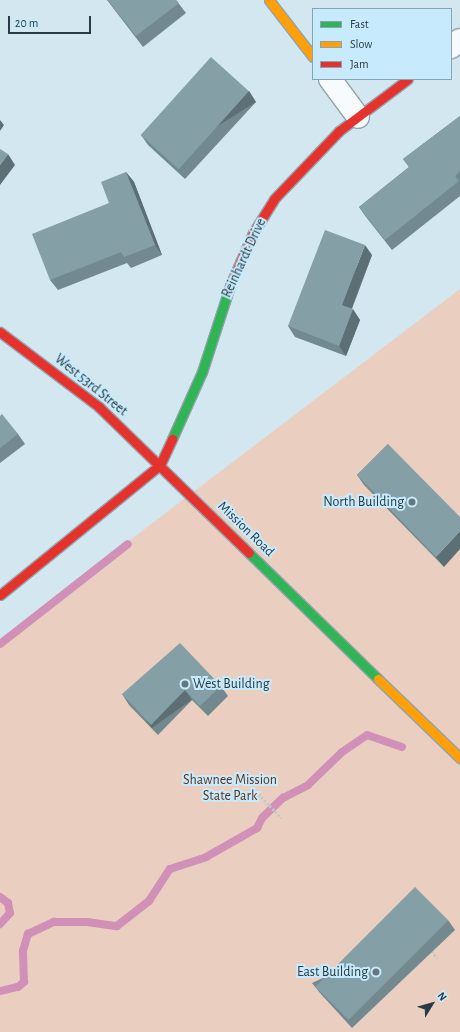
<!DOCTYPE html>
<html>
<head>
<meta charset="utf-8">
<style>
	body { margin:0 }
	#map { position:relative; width:460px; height:1032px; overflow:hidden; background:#d3e7f0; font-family:"Alegreya Sans",sans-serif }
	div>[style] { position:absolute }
	.green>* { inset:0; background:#eacfc1 }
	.stream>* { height:8px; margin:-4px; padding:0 4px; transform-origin:4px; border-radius:4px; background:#d190b7 }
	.path>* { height:2.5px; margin-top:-1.25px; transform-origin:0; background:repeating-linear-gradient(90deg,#c1c8cd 0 2px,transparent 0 4px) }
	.roads { filter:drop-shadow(1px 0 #93a3ab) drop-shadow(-1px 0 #93a3ab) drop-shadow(0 1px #93a3ab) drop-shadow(0 -1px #93a3ab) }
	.street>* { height:22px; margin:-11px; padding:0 11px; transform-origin:11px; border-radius:11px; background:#f8fbfd }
	.fast>* { height:9px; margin:-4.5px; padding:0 4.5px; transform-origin:4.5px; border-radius:4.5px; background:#30b455 }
	.slow>* { height:9px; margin:-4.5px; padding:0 4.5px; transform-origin:4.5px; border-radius:4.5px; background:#ff9f0a }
	.jam>* { height:9px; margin:-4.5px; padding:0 4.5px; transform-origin:4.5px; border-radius:4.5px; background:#e5322d }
	.wall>* { inset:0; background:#72898f }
	.shaded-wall>* { inset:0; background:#5c6f74; transform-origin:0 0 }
	.building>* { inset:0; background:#849fa6; transform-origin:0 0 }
	.dots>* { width:11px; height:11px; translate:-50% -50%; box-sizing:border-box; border:2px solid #c7ebfc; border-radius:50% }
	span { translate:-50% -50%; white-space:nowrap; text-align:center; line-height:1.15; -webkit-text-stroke:4px #c7ebfc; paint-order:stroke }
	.street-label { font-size:14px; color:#293b44 }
	.poi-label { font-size:14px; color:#293b44 }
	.right { translate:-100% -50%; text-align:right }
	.left { translate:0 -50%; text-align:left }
	.park-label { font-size:14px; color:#5c331c }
	.legend { position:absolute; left:312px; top:8px; width:140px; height:72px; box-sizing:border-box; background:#c7ebfc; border:1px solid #88a5b2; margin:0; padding:5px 7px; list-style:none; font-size:12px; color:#293b44 }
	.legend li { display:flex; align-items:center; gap:8px; height:20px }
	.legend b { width:20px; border:1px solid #88a5b2 }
	.north { position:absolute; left:412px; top:984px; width:40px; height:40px; -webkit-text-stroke:3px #c7ebfc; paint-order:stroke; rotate:53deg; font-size:11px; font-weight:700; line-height:16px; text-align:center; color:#293b44 }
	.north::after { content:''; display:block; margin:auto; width:14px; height:18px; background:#293b44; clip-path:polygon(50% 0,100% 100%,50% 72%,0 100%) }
	.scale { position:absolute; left:8px; top:16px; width:83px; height:18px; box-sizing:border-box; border:2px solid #293b44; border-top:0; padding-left:5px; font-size:12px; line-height:14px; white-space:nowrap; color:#293b44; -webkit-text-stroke:3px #c7ebfc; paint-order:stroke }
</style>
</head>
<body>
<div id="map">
	<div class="green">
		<div style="clip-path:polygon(460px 289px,460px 1032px,0 1032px,0 639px)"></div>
	</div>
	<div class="stream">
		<div style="left:0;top:644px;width:162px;rotate:-38deg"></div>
		<div style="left:0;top:897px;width:10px;rotate:37deg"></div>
		<div style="left:8px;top:903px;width:10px;rotate:79deg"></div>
		<div style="left:10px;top:913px;width:15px;rotate:132deg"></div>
		<div style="left:0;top:991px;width:18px;rotate:-13deg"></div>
		<div style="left:18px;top:987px;width:8px;rotate:-40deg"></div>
		<div style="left:24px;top:982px;width:31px;rotate:-92deg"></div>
		<div style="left:23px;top:951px;width:18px;rotate:-74deg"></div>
		<div style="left:28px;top:934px;width:29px;rotate:-25deg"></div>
		<div style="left:54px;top:922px;width:33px"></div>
		<div style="left:87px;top:922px;width:30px;rotate:8deg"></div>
		<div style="left:117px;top:926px;width:41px;rotate:-38deg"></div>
		<div style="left:149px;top:901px;width:38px;rotate:-57deg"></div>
		<div style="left:170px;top:869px;width:38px;rotate:-18deg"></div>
		<div style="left:206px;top:857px;width:59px;rotate:-29.6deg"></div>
		<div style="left:257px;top:828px;width:11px;rotate:-63deg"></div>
		<div style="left:262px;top:818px;width:29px;rotate:-44deg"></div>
		<div style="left:283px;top:798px;width:28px;rotate:-27deg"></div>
		<div style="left:308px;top:785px;width:47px;rotate:-44.1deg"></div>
		<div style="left:342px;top:752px;width:30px;rotate:-34deg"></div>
		<div style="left:367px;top:735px;width:37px;rotate:19deg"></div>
	</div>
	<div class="path">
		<div style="left:259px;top:794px;width:33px;rotate:47deg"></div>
		<div style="left:432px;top:951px;width:9px;rotate:54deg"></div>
	</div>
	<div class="roads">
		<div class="street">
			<div style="left:451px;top:47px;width:11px;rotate:-38deg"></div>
			<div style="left:330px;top:79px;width:47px;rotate:53.6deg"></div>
		</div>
		<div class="fast">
			<div style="left:172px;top:439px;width:73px;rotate:-65.9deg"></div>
			<div style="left:202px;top:372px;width:94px;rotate:-72deg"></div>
			<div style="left:249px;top:553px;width:180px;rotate:44.3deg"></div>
		</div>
		<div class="slow">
			<div style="left:269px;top:0;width:72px;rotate:52.3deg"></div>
			<div style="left:378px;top:679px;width:114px;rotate:43.9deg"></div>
		</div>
		<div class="jam">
			<div style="left:231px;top:283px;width:55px;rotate:-66.3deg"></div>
			<div style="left:253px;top:233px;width:40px;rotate:-58deg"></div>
			<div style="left:274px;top:199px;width:94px;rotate:-46.3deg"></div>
			<div style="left:339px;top:131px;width:86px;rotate:-37deg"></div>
			<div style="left:0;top:332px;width:124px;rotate:37.1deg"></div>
			<div style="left:99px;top:407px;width:209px;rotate:44.2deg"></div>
			<div style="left:0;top:595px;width:206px;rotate:-39.1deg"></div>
			<div style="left:160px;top:465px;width:29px;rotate:-65deg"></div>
		</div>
	</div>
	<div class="wall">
		<div style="clip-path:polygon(107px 0,176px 0,186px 13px,143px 47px)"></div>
		<div style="clip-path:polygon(249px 91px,256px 102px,185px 179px,148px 145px,141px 135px)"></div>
		<div style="clip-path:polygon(460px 116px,460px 196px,392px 250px,366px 217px,359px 207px,409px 167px,403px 159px)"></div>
		<div style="clip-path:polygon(126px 172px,134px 182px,162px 255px,131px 268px,127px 263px,58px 290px,50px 280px,109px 203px)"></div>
		<div style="clip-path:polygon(372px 255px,352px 309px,360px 320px,346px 356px,295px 337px,288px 326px)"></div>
		<div style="clip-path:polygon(0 416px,18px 434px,25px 444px,0 463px)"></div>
		<div style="clip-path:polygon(388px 444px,444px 567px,364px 485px,357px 475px)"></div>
		<div style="clip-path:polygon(221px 686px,228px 696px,208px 716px,192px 700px,158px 735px,129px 705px,122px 694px)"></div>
		<div style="clip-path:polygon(448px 920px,455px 930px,352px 1028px,320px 993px,312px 983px)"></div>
	</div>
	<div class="shaded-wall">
		<div style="left:249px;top:91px;width:13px;height:105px;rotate:58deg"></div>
		<div style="clip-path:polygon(0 120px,4px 125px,0 131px)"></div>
		<div style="clip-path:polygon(8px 154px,15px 165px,0 185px,0 165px)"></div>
		<div style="clip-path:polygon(126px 172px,134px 182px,162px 255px,155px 245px)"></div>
		<div style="clip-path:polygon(365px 245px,372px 255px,349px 315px,342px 305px)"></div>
		<div style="clip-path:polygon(353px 309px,360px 320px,346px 356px,339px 346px)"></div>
		<div style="clip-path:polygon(460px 531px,460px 549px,444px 567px,436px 557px)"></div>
		<div style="left:185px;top:690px;width:12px;height:49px;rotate:55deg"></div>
	</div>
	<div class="building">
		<div style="clip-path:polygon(108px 0,176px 0,179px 3px,136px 36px)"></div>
		<div style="left:211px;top:57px;width:51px;height:105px;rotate:42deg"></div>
		<div style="clip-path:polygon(460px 116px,460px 171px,455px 176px,459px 181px,385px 240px,359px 207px,409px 167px,403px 159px)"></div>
		<div style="clip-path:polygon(0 149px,8px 154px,0 165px)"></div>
		<div style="clip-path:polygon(126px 172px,155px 245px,124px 257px,121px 252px,50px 280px,32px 234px,109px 203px,101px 182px)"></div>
		<div style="clip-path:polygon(325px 230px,365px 245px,342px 305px,353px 309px,339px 346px,288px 326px)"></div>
		<div style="clip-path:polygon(2px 414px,18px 434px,0 448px,0 416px)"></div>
		<div style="clip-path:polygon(388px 444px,460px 517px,460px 531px,436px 557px,357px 475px)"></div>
		<div style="clip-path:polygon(180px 643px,221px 686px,200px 706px,185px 690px,151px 725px,122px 694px)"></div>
		<div style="left:415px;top:887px;width:47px;height:141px;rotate:45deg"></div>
	</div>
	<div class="dots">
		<div style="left:412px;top:502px;background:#647780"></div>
		<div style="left:185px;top:684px;background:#647780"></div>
		<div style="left:376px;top:972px;background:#647780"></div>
	</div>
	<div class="street-label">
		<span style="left:244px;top:258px;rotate:-65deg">Reinhardt Drive</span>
		<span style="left:91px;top:385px;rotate:39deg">West 53rd Street</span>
		<span style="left:246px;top:529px;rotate:44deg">Mission Road</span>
	</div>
	<div class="poi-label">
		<span class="right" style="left:404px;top:502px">North Building</span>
		<span class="left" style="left:193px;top:684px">West Building</span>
		<span class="right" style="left:368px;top:972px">East Building</span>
	</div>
	<div class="park-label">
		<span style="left:230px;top:788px">Shawnee Mission<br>State Park</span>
	</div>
	<ul class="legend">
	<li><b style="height:5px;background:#30b455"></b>Fast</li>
	<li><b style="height:5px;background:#ff9f0a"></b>Slow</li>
	<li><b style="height:5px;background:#e5322d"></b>Jam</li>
	</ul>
	<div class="north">N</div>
	<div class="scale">20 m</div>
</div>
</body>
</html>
